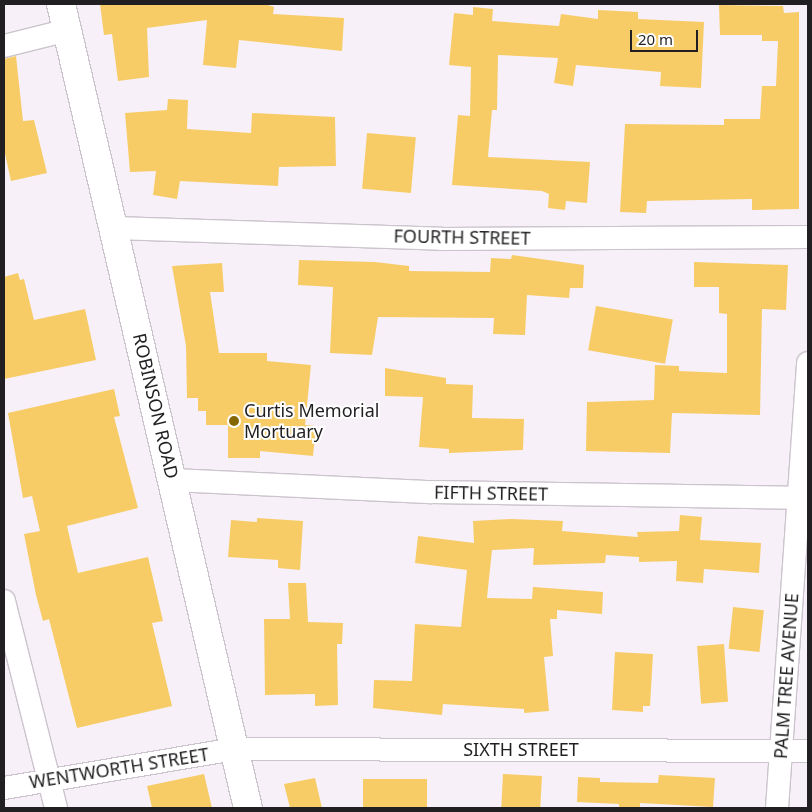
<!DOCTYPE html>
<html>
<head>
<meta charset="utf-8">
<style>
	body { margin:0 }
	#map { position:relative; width:812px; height:812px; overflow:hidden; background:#f7f0f8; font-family:"Noto Sans",sans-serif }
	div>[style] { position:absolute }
	.building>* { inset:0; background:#f7cc67; transform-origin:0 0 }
	.roads { filter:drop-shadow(1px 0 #cbc4cc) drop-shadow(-1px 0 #cbc4cc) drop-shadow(0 1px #cbc4cc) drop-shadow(0 -1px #cbc4cc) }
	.street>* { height:22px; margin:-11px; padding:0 11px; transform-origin:11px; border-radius:11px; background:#fff }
	.secondary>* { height:28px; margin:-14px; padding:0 14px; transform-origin:14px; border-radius:14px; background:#fff }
	.dots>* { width:14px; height:14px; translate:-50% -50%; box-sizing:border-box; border:2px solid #fff; border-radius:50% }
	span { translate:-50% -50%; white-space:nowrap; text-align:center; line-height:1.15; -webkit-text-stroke:4px #fff; paint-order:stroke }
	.street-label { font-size:18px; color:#211f22 }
	.poi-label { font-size:18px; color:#211f22 }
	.left { translate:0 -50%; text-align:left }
	.frame { position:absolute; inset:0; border:5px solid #211f22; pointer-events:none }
	.scale { position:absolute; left:630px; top:30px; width:68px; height:22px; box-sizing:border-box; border:2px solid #211f22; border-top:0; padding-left:6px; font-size:15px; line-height:18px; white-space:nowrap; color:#211f22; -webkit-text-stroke:4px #fff; paint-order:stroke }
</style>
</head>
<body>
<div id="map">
	<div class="building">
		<div style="clip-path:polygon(100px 4px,265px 4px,274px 7px,273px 14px,344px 18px,342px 51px,239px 40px,236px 68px,203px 65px,207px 20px,147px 28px,149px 77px,118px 81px,112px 34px,104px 35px)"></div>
		<div style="clip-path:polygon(719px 5px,783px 6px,784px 13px,799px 12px,799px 209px,752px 210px,752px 199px,647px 201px,646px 213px,620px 212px,625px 124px,724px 125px,724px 119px,760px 119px,762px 86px,776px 86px,778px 41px,762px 41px,762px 35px,720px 35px)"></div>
		<div style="clip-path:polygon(473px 7px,493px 9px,492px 21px,559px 26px,561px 14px,598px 19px,598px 10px,638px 12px,638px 19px,704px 22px,701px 88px,660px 86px,661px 72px,576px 65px,573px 86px,554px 83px,558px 58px,498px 55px,497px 110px,492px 110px,488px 157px,590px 162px,587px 203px,566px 201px,565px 210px,548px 208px,549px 194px,542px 191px,452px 185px,458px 115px,470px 116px,471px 67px,449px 65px,454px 13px,473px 15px)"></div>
		<div style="clip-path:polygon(16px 56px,23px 121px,34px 120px,47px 173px,11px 181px,4px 149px,4px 59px)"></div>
		<div style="clip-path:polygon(168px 99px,188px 100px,187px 129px,251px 133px,252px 113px,335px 117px,336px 166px,279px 167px,278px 186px,180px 181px,177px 199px,153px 195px,156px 171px,130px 172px,125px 113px,167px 110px)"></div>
		<div style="left:367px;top:133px;width:49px;height:56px;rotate:5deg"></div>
		<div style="clip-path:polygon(512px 255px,584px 265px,583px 288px,570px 288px,569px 298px,527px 295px,525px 335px,493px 334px,494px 318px,378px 317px,372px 355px,330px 353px,333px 287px,298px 285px,299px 260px,375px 262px,409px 266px,409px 271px,490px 272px,491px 258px,511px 259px)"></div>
		<div style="clip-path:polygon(694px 262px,788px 265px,786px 310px,762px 309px,760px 415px,672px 413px,670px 453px,586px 451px,587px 402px,654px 400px,655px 365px,679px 366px,679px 371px,727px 373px,727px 314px,719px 313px,719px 287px,694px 287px)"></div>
		<div style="clip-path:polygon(222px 263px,224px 292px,210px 292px,219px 353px,267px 353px,267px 361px,311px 365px,305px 425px,316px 426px,313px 456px,260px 451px,260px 458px,228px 458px,228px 425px,206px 425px,206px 411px,198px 411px,198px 398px,187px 398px,186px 346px,172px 266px)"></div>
		<div style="clip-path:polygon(18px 273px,20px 280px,24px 279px,34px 320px,85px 309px,96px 360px,4px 379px,4px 277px)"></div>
		<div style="left:596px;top:306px;width:78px;height:45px;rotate:10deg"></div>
		<div style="clip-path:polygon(385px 368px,446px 378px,446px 384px,473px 385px,472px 418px,524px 419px,523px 450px,449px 453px,449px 449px,419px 447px,423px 397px,385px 396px)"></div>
		<div style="clip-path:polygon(114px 389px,120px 416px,114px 417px,138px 508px,67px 526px,78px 573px,148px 557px,163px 621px,152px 623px,172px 706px,77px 728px,49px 619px,43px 621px,36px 595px,24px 534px,40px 531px,32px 496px,23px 498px,8px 413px)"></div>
		<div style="clip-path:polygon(680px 515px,702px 517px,700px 540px,761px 543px,759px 573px,704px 569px,703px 583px,676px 581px,677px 561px,639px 562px,639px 557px,606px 555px,605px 563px,533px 565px,534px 548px,492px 550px,487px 598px,532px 599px,533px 587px,603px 592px,602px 614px,557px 610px,557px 619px,550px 619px,553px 656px,544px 657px,549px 711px,524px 713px,524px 709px,443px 704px,442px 715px,373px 708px,374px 680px,412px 681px,415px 624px,461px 627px,467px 570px,415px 563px,418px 536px,474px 543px,473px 521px,511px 519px,563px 521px,562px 531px,638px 537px,637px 532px,679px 531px)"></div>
		<div style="clip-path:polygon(257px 518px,303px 521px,300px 570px,278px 568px,278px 560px,228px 557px,231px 520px,257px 522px)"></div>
		<div style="clip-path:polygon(288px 583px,306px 583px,308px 622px,343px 623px,342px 644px,337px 644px,338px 705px,315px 706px,315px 694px,265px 695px,264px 619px,290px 619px)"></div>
		<div style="left:733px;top:607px;width:31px;height:42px;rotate:6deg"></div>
		<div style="left:724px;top:644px;width:58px;height:27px;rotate:86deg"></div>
		<div style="clip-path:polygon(615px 652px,653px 654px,650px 706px,643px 706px,643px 712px,612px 710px)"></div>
		<div style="clip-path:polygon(204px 774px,212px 808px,152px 808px,147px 786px)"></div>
		<div style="left:503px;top:774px;width:39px;height:34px;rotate:3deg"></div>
		<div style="clip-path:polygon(659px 775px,715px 778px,713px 807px,640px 803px,640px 808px,619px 808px,619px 804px,577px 802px,578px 777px,600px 778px,600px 782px,658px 783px)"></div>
		<div style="clip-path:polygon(315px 778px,322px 808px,290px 808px,284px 784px)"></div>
		<div style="left:363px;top:779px;width:64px;height:29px"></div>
	</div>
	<div class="roads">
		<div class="street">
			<div style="left:4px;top:46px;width:66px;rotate:-14deg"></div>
			<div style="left:115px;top:228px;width:327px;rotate:1.9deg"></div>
			<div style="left:442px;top:239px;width:366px;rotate:-0.3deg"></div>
			<div style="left:173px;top:480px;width:259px;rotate:2.7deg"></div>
			<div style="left:432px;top:492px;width:376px;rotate:0.9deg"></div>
			<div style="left:4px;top:601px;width:213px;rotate:75.9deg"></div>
			<div style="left:4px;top:788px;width:233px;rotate:-9.6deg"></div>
			<div style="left:234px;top:749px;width:574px;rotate:0.2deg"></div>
			<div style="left:777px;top:808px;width:446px;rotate:-86deg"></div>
		</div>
		<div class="secondary">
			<div style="left:61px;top:4px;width:825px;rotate:76.91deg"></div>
		</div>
	</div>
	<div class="dots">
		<div style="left:234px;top:421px;background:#866600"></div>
	</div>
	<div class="street-label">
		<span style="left:462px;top:237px;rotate:1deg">FOURTH STREET</span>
		<span style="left:156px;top:406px;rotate:77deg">ROBINSON ROAD</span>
		<span style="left:491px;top:493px;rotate:1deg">FIFTH STREET</span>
		<span style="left:786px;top:676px;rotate:-86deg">PALM TREE AVENUE</span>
		<span style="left:521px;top:749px">SIXTH STREET</span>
		<span style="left:119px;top:768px;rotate:-9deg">WENTWORTH STREET</span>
	</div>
	<div class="poi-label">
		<span class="left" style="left:244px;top:421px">Curtis Memorial<br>Mortuary</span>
	</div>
	<div class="frame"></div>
	<div class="scale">20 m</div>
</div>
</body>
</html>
